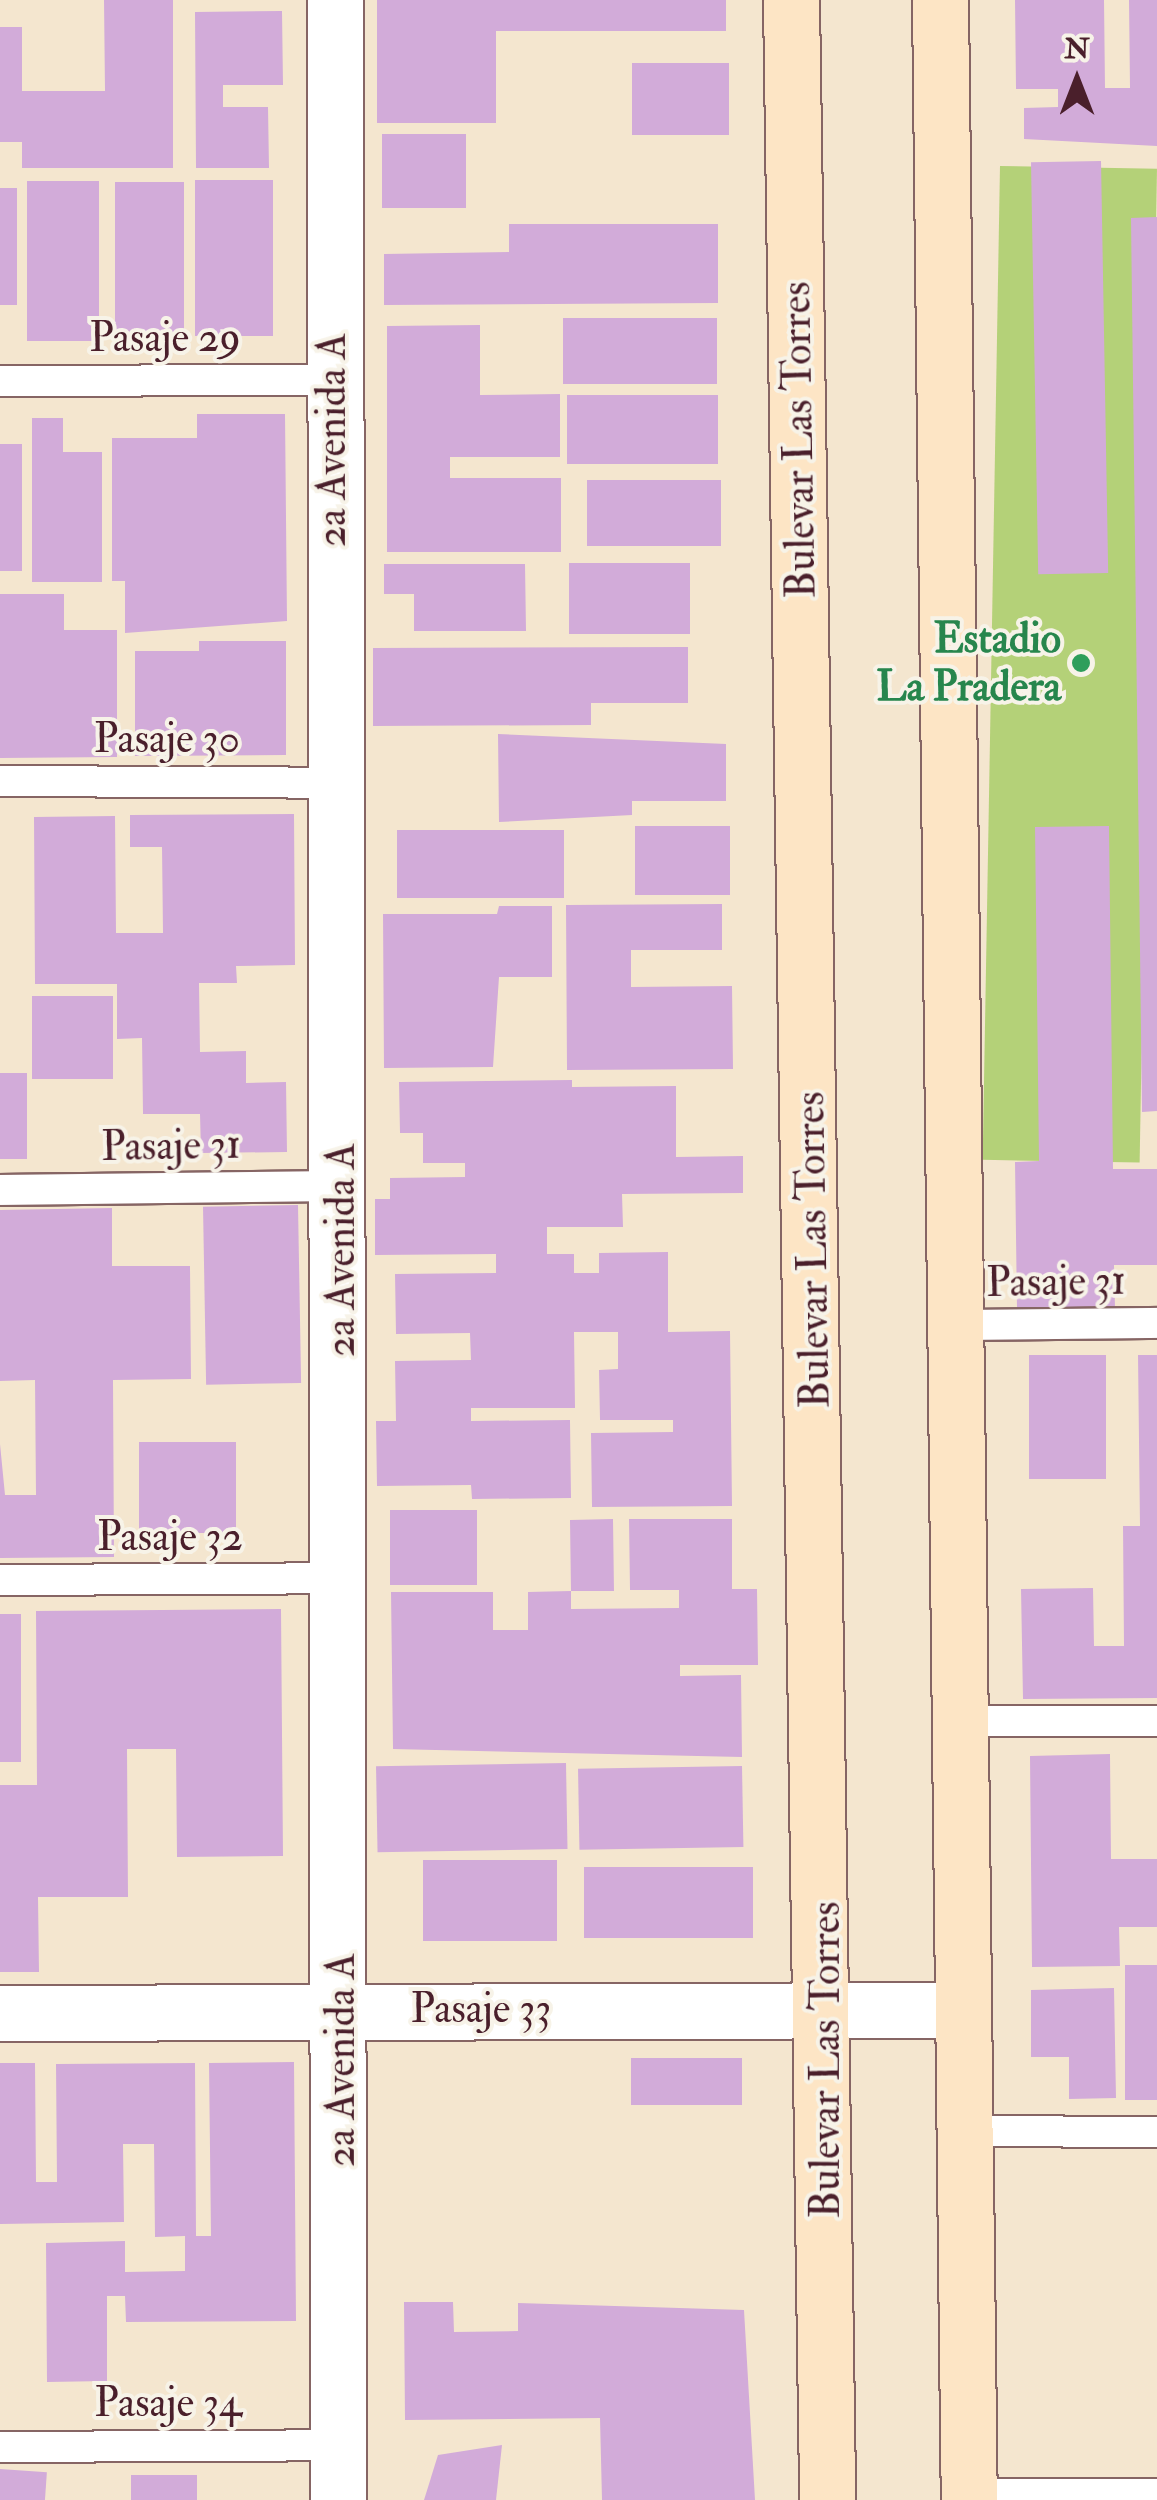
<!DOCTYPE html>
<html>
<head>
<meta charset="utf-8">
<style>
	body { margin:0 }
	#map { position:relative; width:1157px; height:2500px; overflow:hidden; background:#f4e6cf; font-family:"IM FELL Double Pica",serif }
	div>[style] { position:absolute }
	.green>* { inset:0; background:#b4d178; transform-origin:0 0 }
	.building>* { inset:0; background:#d2abd9; transform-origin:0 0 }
	.roads { filter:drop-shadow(2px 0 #866564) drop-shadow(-2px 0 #866564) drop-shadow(0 2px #866564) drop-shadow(0 -2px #866564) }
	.lane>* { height:30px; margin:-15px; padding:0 15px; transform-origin:15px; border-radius:15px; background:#fff }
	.street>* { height:55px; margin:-27.5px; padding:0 27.5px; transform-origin:27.5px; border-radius:27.5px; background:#fff }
	.secondary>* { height:55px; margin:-27.5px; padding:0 27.5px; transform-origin:27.5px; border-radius:27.5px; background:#fde5c5 }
	.dots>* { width:28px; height:28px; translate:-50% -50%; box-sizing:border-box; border:5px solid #f7f3e8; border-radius:50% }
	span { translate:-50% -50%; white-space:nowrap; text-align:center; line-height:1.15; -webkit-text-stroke:8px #f7f3e8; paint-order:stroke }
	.street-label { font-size:42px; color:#4a1f2b }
	.leisure-label { font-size:42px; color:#27864d; font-weight:700 }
	.right { translate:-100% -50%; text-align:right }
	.north { position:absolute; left:1027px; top:30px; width:100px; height:100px; -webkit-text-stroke:8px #f7f3e8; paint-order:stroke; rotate:0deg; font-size:28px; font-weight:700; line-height:40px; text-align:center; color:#4a1f2b }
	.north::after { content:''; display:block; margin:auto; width:35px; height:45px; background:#4a1f2b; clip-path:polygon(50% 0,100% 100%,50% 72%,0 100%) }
</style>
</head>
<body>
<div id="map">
	<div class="green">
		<div style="left:1000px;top:166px;width:157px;height:994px;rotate:1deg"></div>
	</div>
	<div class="building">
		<div style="clip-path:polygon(104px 0,173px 0,173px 168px,22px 168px,22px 142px,0 142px,0 27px,22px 27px,22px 91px,105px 91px)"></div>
		<div style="clip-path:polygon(377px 0,726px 0,726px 31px,496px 31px,496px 123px,377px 123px)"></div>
		<div style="clip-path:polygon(1015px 0,1104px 0,1105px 88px,1130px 88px,1129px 0,1157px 0,1157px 146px,1024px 139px,1024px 108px,1058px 107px,1058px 89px,1016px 89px)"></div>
		<div style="clip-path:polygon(282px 11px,283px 85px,223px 85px,223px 107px,268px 107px,269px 168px,196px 168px,195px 12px)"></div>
		<div style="left:632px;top:63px;width:97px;height:72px"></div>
		<div style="left:382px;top:134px;width:84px;height:74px"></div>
		<div style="left:1101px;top:161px;width:412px;height:70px;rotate:89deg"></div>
		<div style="left:195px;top:180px;width:78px;height:156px"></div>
		<div style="left:99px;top:181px;width:160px;height:72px;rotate:90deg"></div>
		<div style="left:115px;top:182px;width:69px;height:158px"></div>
		<div style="left:0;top:188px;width:17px;height:117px"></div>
		<div style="clip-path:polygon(1157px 217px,1157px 1111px,1142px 1112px,1131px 218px)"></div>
		<div style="clip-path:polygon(509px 224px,718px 224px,718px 303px,384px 305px,384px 254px,509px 252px)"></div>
		<div style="left:717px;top:318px;width:66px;height:154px;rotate:90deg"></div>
		<div style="clip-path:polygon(480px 325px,480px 395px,560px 394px,560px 457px,450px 457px,450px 478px,561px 478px,561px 552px,387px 552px,387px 326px)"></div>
		<div style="left:567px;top:395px;width:151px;height:69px"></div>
		<div style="clip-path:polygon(197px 414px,285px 414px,287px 621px,125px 633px,125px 581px,112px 581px,112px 438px,197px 438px)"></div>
		<div style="clip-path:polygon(32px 418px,63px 418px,63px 452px,102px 452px,102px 582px,32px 582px)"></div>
		<div style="left:22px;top:444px;width:127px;height:22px;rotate:90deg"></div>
		<div style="left:587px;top:480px;width:134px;height:66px"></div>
		<div style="left:569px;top:563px;width:121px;height:71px"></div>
		<div style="clip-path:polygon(384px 564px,525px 564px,526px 631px,414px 631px,414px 594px,384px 594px)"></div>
		<div style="clip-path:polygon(0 594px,64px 594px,64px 630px,117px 630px,117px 757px,0 758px)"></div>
		<div style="clip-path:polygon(199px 641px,286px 641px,286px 755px,135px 756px,135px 651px,199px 651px)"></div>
		<div style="clip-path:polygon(688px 647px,688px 703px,591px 703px,591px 725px,373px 726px,373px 648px)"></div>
		<div style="clip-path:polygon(498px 734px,726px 744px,726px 801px,632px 801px,632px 815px,499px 822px)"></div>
		<div style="clip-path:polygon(294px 814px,295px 965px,236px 966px,237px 983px,199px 983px,200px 1052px,246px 1051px,246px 1083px,286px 1082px,287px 1152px,201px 1153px,200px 1114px,143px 1114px,142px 1038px,117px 1039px,117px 984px,35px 984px,34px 817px,115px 816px,116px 933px,163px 933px,162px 847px,130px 847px,130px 815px)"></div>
		<div style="left:635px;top:826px;width:95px;height:69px"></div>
		<div style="clip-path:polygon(1109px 826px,1113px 1169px,1157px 1169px,1157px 1265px,1114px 1265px,1115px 1308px,1017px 1309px,1015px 1162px,1039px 1161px,1035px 827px)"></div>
		<div style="left:397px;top:830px;width:167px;height:68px"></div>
		<div style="clip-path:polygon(722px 904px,722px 950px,631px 950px,631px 987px,732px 986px,733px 1069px,567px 1070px,566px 905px)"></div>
		<div style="clip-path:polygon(499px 906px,552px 906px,552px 977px,499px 977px,493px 1067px,384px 1068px,383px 914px,497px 914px)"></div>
		<div style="left:32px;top:996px;width:81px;height:83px"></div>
		<div style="left:0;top:1073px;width:27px;height:86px"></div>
		<div style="clip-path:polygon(572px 1080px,572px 1087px,676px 1086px,676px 1157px,743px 1156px,743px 1193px,622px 1194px,623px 1227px,547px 1227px,547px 1254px,574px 1254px,574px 1273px,599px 1273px,599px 1253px,668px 1252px,668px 1332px,730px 1331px,732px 1506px,592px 1507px,591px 1433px,673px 1432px,673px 1420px,600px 1420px,599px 1370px,618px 1369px,618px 1332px,574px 1332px,575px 1408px,471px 1408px,471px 1421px,570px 1420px,571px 1498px,472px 1499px,471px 1485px,377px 1486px,376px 1421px,396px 1421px,395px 1361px,471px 1360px,470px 1333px,396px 1334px,395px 1274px,496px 1273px,496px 1254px,375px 1255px,375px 1199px,390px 1199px,390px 1178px,465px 1177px,465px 1163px,423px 1163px,423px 1133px,400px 1133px,399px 1082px)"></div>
		<div style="left:298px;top:1205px;width:178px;height:95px;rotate:89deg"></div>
		<div style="clip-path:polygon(112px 1208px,112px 1266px,190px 1266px,191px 1379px,113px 1380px,114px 1557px,0 1558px,0 1444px,5px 1495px,36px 1495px,35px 1380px,0 1381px,0 1210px)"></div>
		<div style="left:1029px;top:1355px;width:77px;height:124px"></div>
		<div style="clip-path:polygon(1138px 1355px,1157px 1355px,1157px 1698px,1023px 1699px,1021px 1589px,1093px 1588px,1094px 1646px,1124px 1646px,1123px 1526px,1140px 1526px)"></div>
		<div style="left:139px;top:1442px;width:97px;height:91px"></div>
		<div style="left:390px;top:1510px;width:87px;height:75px"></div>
		<div style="clip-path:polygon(613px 1519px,614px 1591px,571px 1591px,571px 1609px,679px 1608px,679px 1590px,630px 1590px,629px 1519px,732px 1519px,732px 1589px,757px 1589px,758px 1665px,680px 1665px,680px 1676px,741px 1675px,742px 1757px,393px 1749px,391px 1592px,493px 1592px,493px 1630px,528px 1630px,528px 1592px,571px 1591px,570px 1520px)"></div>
		<div style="clip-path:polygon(281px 1609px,283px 1856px,177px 1857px,176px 1749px,127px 1749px,128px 1897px,38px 1897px,39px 1972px,0 1972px,0 1785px,37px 1785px,36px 1611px)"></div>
		<div style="left:21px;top:1614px;width:148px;height:21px;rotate:90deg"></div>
		<div style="clip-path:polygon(1110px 1754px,1111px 1859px,1157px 1859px,1157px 1927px,1119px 1927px,1120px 1966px,1032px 1967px,1030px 1756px)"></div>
		<div style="left:566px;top:1763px;width:86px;height:190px;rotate:89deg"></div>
		<div style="left:742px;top:1766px;width:81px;height:164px;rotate:89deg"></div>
		<div style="left:557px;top:1860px;width:81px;height:134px;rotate:90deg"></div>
		<div style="left:753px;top:1867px;width:71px;height:169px;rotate:90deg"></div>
		<div style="left:1125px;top:1965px;width:32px;height:135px"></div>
		<div style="clip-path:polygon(1114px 1988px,1116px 2098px,1069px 2099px,1069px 2057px,1031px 2057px,1031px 1990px)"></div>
		<div style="left:631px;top:2058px;width:111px;height:47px"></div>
		<div style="clip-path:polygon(294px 2062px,296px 2321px,126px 2322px,125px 2296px,107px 2296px,107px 2381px,47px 2382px,46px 2243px,125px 2241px,125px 2272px,185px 2271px,185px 2236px,155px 2237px,154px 2144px,123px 2144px,124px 2222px,0 2224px,0 2063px,35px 2063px,36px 2182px,57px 2182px,56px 2064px,195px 2063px,196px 2236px,211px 2236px,209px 2063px)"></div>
		<div style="clip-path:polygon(404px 2302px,453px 2302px,454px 2332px,518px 2331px,518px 2303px,744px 2310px,755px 2500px,602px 2500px,600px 2418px,405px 2420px)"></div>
		<div style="clip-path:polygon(502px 2445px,496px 2500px,424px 2500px,438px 2455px)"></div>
		<div style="left:0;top:2469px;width:47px;height:31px;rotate:4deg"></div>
		<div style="left:131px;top:2475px;width:66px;height:25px"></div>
	</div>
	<div class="roads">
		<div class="lane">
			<div style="left:0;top:381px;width:331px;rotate:-0.2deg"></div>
			<div style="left:0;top:781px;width:333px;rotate:0.3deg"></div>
			<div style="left:0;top:1190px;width:342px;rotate:-0.7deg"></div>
			<div style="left:956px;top:1325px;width:201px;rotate:-0.6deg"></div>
			<div style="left:0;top:1580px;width:340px;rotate:-0.3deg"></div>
			<div style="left:960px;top:1721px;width:197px"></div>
			<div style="left:965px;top:2131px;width:192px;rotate:0.3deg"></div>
			<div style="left:0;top:2447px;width:337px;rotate:-0.3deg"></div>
			<div style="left:969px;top:2494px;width:188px"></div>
		</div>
		<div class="street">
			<div style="left:335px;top:0;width:2500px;rotate:89.93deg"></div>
			<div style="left:0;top:2013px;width:963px;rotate:-0.18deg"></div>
		</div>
		<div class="secondary">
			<div style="left:791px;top:0;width:2500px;rotate:89.17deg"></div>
			<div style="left:940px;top:0;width:2500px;rotate:89.34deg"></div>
		</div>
	</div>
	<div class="dots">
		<div style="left:1081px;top:663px;background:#2e9e5b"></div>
	</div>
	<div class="street-label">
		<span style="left:165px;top:338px">Pasaje 29</span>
		<span style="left:332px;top:440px;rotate:-90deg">2a Avenida A</span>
		<span style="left:799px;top:440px;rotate:-91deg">Bulevar Las Torres</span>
		<span style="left:167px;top:739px">Pasaje 30</span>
		<span style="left:171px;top:1146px;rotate:-1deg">Pasaje 31</span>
		<span style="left:341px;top:1250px;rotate:-90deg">2a Avenida A</span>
		<span style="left:813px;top:1250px;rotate:-91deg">Bulevar Las Torres</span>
		<span style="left:1056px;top:1282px;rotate:-1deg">Pasaje 31</span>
		<span style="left:170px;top:1537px">Pasaje 32</span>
		<span style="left:481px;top:2009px">Pasaje 33</span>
		<span style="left:341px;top:2060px;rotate:-90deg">2a Avenida A</span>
		<span style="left:826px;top:2060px;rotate:-90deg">Bulevar Las Torres</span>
		<span style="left:168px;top:2403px">Pasaje 34</span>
	</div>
	<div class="leisure-label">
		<span class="right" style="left:1061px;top:663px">Estadio<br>La Pradera</span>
	</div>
	<div class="north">N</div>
</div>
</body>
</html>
